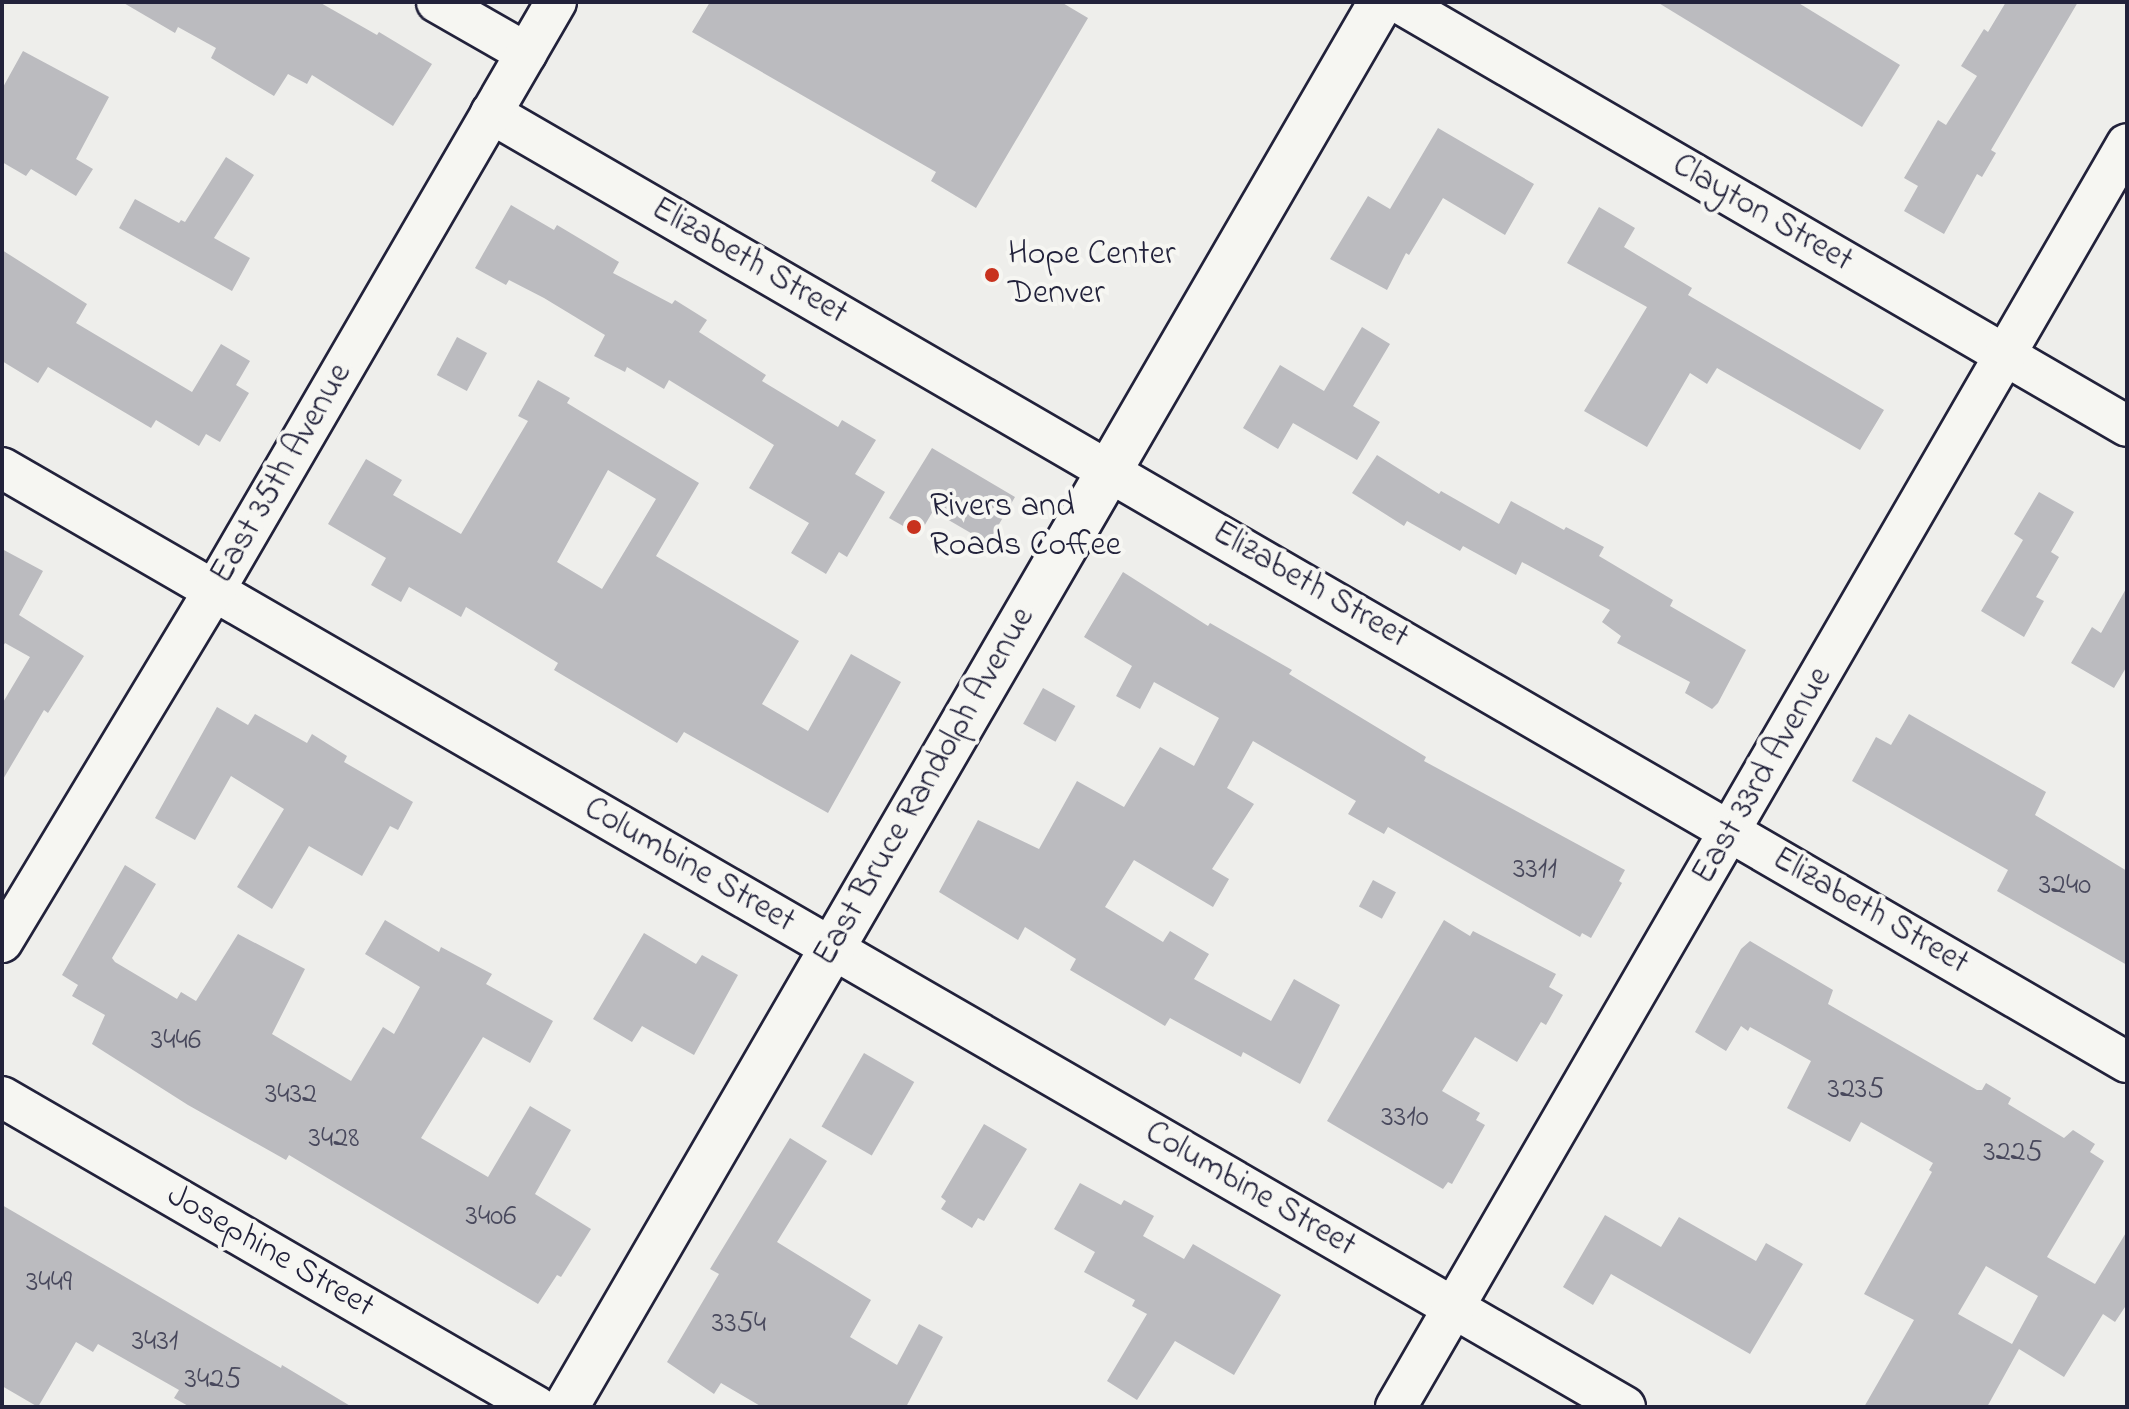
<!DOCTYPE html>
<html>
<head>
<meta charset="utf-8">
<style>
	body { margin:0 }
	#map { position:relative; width:2129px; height:1409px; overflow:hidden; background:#eeeeeb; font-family:"Indie Flower",sans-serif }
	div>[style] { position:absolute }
	.building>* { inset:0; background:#bbbbbf; transform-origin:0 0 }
	.roads { filter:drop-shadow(2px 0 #22223b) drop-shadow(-2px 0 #22223b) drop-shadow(0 2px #22223b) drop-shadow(0 -2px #22223b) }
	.street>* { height:40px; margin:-20px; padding:0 20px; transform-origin:20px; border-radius:20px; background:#f6f6f2 }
	.secondary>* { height:44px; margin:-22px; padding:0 22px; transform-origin:22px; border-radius:22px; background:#f6f6f2 }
	.dots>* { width:22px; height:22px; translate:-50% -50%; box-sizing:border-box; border:4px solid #f6f6f2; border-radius:50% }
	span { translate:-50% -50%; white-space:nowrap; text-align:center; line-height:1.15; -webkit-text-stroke:8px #f6f6f2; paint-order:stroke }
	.number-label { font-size:30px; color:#48485c }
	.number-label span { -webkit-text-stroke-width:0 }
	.street-label { font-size:34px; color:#22223b }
	.poi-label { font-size:34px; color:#22223b }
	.left { translate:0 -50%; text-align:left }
	.frame { position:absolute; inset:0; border:4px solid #22223b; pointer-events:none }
</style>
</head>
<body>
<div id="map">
	<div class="building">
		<div style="clip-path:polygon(122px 2px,319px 2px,377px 35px,379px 32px,432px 64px,393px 126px,312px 75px,307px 84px,288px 74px,274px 96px,211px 58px,216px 48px,178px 27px,175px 33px)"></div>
		<div style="clip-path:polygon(710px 2px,1061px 2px,1088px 18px,976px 208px,931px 181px,936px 172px,692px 32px)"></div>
		<div style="clip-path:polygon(1657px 2px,1797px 2px,1900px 65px,1862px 127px)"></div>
		<div style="clip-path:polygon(2006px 2px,2078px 2px,1991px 150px,1996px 153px,1982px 177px,1977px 174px,1944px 234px,1904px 211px,1918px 186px,1904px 178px,1938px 120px,1946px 125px,1977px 76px,1961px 66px,1984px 29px,1988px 32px)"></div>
		<div style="clip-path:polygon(23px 51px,109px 97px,76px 159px,93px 169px,76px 196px,31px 169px,26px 176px,2px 162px,2px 89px)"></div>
		<div style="clip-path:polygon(1438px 128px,1534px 184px,1505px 235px,1443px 198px,1409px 255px,1406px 253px,1387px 290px,1330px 259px,1368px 196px,1390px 209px)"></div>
		<div style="clip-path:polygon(226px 157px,254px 175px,214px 238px,250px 258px,232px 291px,119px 228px,135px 199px,179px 223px,181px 220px,185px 222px)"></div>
		<div style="clip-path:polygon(511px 205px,554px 230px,557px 225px,619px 262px,613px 273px,672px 304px,675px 300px,707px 320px,699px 332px,766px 375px,762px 381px,838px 427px,842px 420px,876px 440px,855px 474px,885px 492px,847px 557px,839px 552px,826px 574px,791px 553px,809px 523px,749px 488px,774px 445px,669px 380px,664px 389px,627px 367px,625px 372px,594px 356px,605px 335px,544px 298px,509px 280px,506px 285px,475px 268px)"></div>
		<div style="clip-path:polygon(1599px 207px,1635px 228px,1624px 247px,1692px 288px,1688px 295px,1884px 410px,1860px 450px,1717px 368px,1707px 384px,1690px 373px,1647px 447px,1584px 411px,1647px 307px,1567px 263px)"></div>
		<div style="clip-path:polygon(2px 250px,87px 304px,76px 323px,192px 392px,221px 344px,250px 361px,236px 385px,249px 393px,220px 442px,206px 434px,199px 446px,156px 420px,151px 428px,48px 367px,38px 383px,2px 361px)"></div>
		<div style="clip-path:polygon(1362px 327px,1390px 344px,1353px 406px,1380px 422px,1357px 460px,1293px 423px,1278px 449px,1243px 428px,1280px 365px,1324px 391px)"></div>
		<div style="left:457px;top:337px;width:34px;height:43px;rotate:28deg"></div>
		<div style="clip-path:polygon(evenodd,538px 380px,570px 398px,567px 403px,699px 483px,656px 556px,799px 641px,762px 704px,808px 731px,851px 654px,901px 682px,828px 813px,684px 732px,677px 743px,554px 670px,558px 663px,466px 607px,461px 617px,409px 587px,401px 602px,371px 585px,386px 558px,328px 524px,366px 459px,402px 480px,393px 495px,461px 534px,528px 421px,518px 416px,538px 380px,608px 470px,656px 499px,602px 589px,557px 562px,608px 470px)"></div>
		<div style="clip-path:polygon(932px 448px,1015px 497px,988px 543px,933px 511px,919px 535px,889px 518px)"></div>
		<div style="clip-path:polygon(1377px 455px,1439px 494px,1441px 491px,1499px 524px,1511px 501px,1564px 530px,1566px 527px,1604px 547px,1599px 556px,1673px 600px,1670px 606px,1746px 650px,1718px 703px,1712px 709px,1685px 693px,1690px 682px,1617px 643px,1621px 636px,1602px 622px,1610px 610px,1522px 562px,1516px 575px,1463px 546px,1460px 551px,1407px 521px,1404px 526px,1352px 493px)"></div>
		<div style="clip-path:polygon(2039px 492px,2074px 512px,2051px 552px,2059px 557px,2036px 597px,2044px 601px,2024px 637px,1981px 611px,2023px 540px,2014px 534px)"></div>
		<div style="clip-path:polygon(2px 549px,43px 571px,19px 615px,84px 656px,48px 713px,44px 710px,2px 781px,2px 704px,30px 657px,5px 643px,2px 648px)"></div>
		<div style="clip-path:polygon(1123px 572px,1208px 626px,1210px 623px,1292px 670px,1289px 674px,1426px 757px,1424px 761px,1625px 870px,1619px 881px,1622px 883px,1591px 938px,1582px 933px,1580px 937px,1388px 827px,1384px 834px,1348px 814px,1356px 801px,1253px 741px,1227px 788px,1254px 804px,1212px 869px,1229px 879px,1213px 907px,1134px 860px,1105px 907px,1163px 942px,1170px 931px,1209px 954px,1194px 979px,1271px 1021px,1294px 979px,1340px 1005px,1300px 1084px,1243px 1052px,1241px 1057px,1170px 1018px,1165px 1026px,1070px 970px,1076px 959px,1025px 927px,1018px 940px,939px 892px,978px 820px,1039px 849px,1077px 781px,1124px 807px,1160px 747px,1194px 766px,1219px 718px,1154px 682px,1140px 709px,1116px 696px,1132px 666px,1084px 637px)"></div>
		<div style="clip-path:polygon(2127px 587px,2127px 666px,2114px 688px,2071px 663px,2092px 627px,2101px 633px)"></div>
		<div style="left:1043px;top:688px;width:37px;height:41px;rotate:29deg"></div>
		<div style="clip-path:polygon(217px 707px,248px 725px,255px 714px,307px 743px,312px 734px,347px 756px,344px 762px,413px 802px,398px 830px,390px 826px,362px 876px,309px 846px,272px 909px,237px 887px,284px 809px,231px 776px,195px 840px,155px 818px)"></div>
		<div style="clip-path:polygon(1909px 714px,2046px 792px,2035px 815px,2127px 871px,2127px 965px,1997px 891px,2008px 870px,1852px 781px,1876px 737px,1891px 745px)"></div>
		<div style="clip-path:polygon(125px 865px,156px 884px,112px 958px,115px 962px,177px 999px,181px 992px,196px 1001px,238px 934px,305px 969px,272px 1034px,351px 1081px,383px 1027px,394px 1034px,420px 987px,365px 954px,385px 920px,439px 952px,441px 947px,492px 974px,486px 984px,553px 1021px,530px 1063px,483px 1037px,421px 1138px,488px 1177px,530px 1106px,571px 1130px,535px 1194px,591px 1229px,561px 1277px,557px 1275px,538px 1304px,289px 1155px,286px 1160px,188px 1105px,92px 1044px,105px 1015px,72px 996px,78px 985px,62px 975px)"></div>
		<div style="left:1373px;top:880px;width:26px;height:30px;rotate:28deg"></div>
		<div style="clip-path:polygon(1444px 920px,1470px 936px,1473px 931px,1556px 974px,1549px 987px,1563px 995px,1546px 1025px,1541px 1022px,1517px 1062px,1475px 1037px,1442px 1091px,1480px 1113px,1476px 1120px,1485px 1125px,1452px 1184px,1448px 1182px,1443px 1189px,1327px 1121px)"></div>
		<div style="clip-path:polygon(644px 933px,696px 964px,702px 955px,738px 975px,694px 1055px,642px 1026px,632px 1042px,593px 1019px)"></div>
		<div style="clip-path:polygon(evenodd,1750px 941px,1833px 990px,1828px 1004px,1977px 1090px,1982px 1090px,1986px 1083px,2011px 1098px,2008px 1104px,2064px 1138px,2073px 1130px,2095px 1144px,2090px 1152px,2104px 1161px,2047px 1257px,2095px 1284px,2127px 1231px,2127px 1304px,2115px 1322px,2103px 1314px,2064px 1377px,2019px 1349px,1987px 1407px,1864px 1407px,1914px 1320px,1864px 1294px,1932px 1172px,1929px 1170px,1933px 1163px,1861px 1122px,1850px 1142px,1787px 1108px,1811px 1061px,1750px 1027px,1748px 1031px,1741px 1026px,1726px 1051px,1695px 1032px,1741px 949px,1750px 941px,1986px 1266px,2038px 1296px,2012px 1344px,1958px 1314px,1986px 1266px)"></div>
		<div style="left:864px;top:1053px;width:58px;height:85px;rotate:30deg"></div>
		<div style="clip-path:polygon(984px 1124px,1027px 1149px,984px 1221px,978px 1218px,972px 1228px,941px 1209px,946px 1201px,941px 1197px)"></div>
		<div style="clip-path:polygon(790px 1138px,827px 1161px,777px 1242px,871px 1300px,850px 1337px,897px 1365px,919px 1324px,943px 1337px,906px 1407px,762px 1407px,721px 1383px,714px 1394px,667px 1362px,719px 1274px,710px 1269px)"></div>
		<div style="clip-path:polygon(1080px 1183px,1121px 1205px,1124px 1200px,1154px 1216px,1143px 1236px,1184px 1259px,1193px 1244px,1281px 1295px,1234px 1375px,1175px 1341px,1137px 1400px,1107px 1381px,1147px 1314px,1132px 1306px,1135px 1300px,1084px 1272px,1095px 1252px,1054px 1229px)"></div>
		<div style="clip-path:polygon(2px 1205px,281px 1368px,282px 1365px,352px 1407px,190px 1407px,174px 1398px,179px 1390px,98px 1344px,93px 1352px,76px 1342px,38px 1407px,2px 1386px)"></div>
		<div style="clip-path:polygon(1605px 1215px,1661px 1247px,1679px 1217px,1756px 1261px,1766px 1243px,1803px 1264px,1750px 1354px,1611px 1274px,1593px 1305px,1563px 1287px)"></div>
	</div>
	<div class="roads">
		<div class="street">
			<div style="left:437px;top:2px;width:103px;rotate:29.8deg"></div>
			<div style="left:1398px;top:2px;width:843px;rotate:30.18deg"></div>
			<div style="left:491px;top:113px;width:1891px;rotate:30.12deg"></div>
			<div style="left:2px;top:468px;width:1875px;rotate:30.05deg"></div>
			<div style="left:2px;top:942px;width:410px;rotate:-58.9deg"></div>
			<div style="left:214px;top:591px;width:681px;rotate:-59.86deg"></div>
			<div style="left:2px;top:1097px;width:618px;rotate:30.09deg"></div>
			<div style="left:1396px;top:1407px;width:1459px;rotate:-59.94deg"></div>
		</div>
		<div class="secondary">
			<div style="left:566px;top:1407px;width:1624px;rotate:-59.88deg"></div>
		</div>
	</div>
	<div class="dots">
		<div style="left:992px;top:275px;background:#c8321e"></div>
		<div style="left:914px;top:527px;background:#c8321e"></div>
	</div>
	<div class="number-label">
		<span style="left:1535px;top:870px">3311</span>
		<span style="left:2065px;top:886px">3240</span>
		<span style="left:176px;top:1041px">3446</span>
		<span style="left:1856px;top:1090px">3235</span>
		<span style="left:291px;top:1095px">3432</span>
		<span style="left:1405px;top:1118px">3310</span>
		<span style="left:334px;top:1139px">3428</span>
		<span style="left:2013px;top:1153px">3225</span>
		<span style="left:491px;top:1217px">3406</span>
		<span style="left:49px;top:1283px">3449</span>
		<span style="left:739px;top:1324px">3354</span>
		<span style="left:155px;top:1342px">3431</span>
		<span style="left:213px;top:1380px">3425</span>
	</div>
	<div class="street-label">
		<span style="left:1762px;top:214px;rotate:30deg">Clayton Street</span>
		<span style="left:749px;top:262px;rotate:30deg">Elizabeth Street</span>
		<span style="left:282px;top:474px;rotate:-60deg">East 35th Avenue</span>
		<span style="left:1310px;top:586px;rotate:30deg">Elizabeth Street</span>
		<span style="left:1763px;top:776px;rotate:-60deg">East 33rd Avenue</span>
		<span style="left:925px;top:787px;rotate:-60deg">East Bruce Randolph Avenue</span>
		<span style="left:689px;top:866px;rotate:30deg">Columbine Street</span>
		<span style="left:1870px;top:912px;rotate:30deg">Elizabeth Street</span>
		<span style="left:1250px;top:1190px;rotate:30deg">Columbine Street</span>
		<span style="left:270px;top:1252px;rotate:30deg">Josephine Street</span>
	</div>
	<div class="poi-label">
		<span class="left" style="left:1008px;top:275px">Hope Center<br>Denver</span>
		<span class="left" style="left:930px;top:527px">Rivers and<br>Roads Coffee</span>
	</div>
	<div class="frame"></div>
</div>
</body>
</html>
